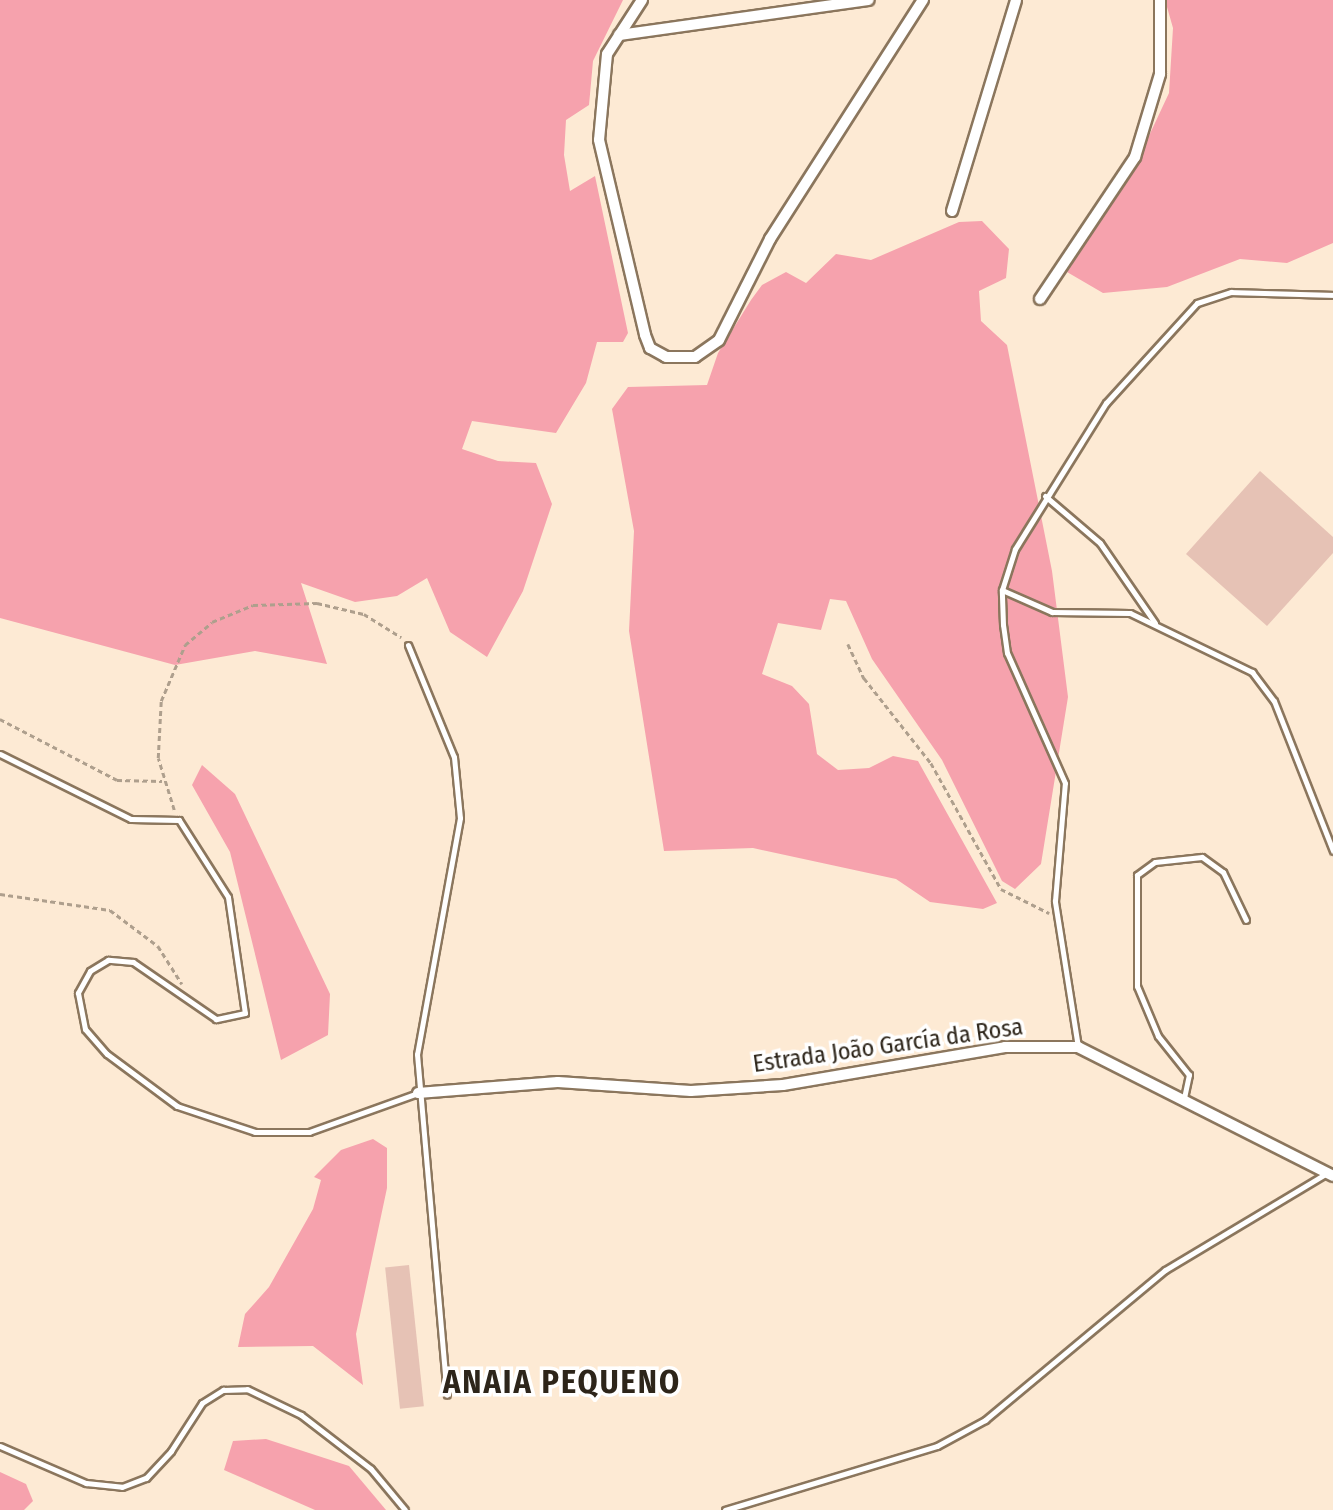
<!DOCTYPE html>
<html>
<head>
<meta charset="utf-8">
<style>
	body { margin:0 }
	#map { position:relative; width:1333px; height:1510px; overflow:hidden; background:#fdead4; font-family:"Fira Sans Condensed",sans-serif }
	div>[style] { position:absolute }
	.green>* { inset:0; background:#f6a2ad }
	.building>* { inset:0; background:#e6c2b5; transform-origin:0 0 }
	.path>* { height:2.5px; margin-top:-1.25px; transform-origin:0; background:repeating-linear-gradient(90deg,#ae9f8d 0 5px,transparent 0 8.5px) }
	.roads { filter:drop-shadow(2px 0 #8b765d) drop-shadow(-2px 0 #8b765d) drop-shadow(0 2px #8b765d) drop-shadow(0 -2px #8b765d) }
	.lane>* { height:5px; margin:-2.5px; padding:0 2.5px; transform-origin:2.5px; border-radius:2.5px; background:#fff }
	.street>* { height:10px; margin:-5px; padding:0 5px; transform-origin:5px; border-radius:5px; background:#fff }
	span { translate:-50% -50%; white-space:nowrap; text-align:center; line-height:1.15; -webkit-text-stroke:7px #fff; paint-order:stroke }
	.street-label { font-size:24px; color:#2d251a }
	.district-label { font-size:32px; color:#2d251a; font-weight:700; letter-spacing:2px }
</style>
</head>
<body>
<div id="map">
	<div class="green">
		<div style="clip-path:polygon(0 0,623px 0,593px 61px,589px 105px,566px 120px,564px 155px,570px 191px,595px 176px,628px 333px,623px 342px,597px 342px,586px 383px,556px 433px,472px 421px,462px 449px,498px 461px,536px 463px,552px 504px,523px 591px,487px 657px,450px 632px,427px 578px,397px 596px,355px 602px,301px 583px,327px 664px,255px 651px,175px 665px,0 618px)"></div>
		<div style="clip-path:polygon(1165px 0,1333px 0,1333px 243px,1287px 263px,1240px 259px,1167px 287px,1103px 293px,1067px 272px,1140px 155px,1169px 93px,1173px 28px)"></div>
		<div style="clip-path:polygon(982px 221px,1009px 249px,1006px 278px,979px 291px,981px 321px,1007px 345px,1052px 571px,1068px 697px,1041px 864px,1015px 889px,1002px 881px,942px 760px,872px 659px,846px 601px,830px 599px,821px 630px,778px 623px,762px 674px,792px 686px,809px 704px,817px 754px,838px 770px,869px 768px,893px 756px,918px 761px,997px 903px,983px 909px,930px 902px,896px 879px,753px 848px,664px 851px,629px 631px,634px 531px,612px 409px,628px 387px,707px 385px,718px 353px,751px 300px,762px 285px,786px 272px,806px 283px,836px 254px,871px 260px,959px 222px)"></div>
		<div style="clip-path:polygon(202px 765px,235px 794px,330px 994px,328px 1035px,281px 1060px,230px 852px,192px 785px)"></div>
		<div style="clip-path:polygon(373px 1139px,387px 1148px,387px 1188px,356px 1334px,363px 1385px,313px 1346px,238px 1347px,245px 1314px,269px 1287px,313px 1209px,321px 1180px,314px 1177px,341px 1150px)"></div>
		<div style="clip-path:polygon(266px 1439px,349px 1466px,386px 1510px,315px 1510px,224px 1470px,233px 1441px)"></div>
		<div style="clip-path:polygon(0 1472px,26px 1484px,33px 1501px,24px 1510px,0 1510px)"></div>
	</div>
	<div class="building">
		<div style="clip-path:polygon(1260px 471px,1333px 537px,1333px 553px,1267px 626px,1186px 554px)"></div>
		<div style="left:409px;top:1265px;width:142px;height:24px;rotate:84deg"></div>
	</div>
	<div class="path">
		<div style="left:848px;top:644px;width:38px;rotate:65deg"></div>
		<div style="left:864px;top:678px;width:108px;rotate:51.8deg"></div>
		<div style="left:931px;top:763px;width:144px;rotate:60.9deg"></div>
		<div style="left:1001px;top:889px;width:54px;rotate:26.6deg"></div>
		<div style="left:0;top:719px;width:132px;rotate:27.5deg"></div>
		<div style="left:117px;top:780px;width:45px;rotate:1.3deg"></div>
		<div style="left:174px;top:810px;width:54px;rotate:-107.1deg"></div>
		<div style="left:158px;top:758px;width:57px;rotate:-87deg"></div>
		<div style="left:161px;top:701px;width:61px;rotate:-66.8deg"></div>
		<div style="left:185px;top:645px;width:35px;rotate:-40deg"></div>
		<div style="left:212px;top:622px;width:44px;rotate:-22.5deg"></div>
		<div style="left:253px;top:605px;width:64px;rotate:-1.8deg"></div>
		<div style="left:317px;top:603px;width:48px;rotate:13.2deg"></div>
		<div style="left:364px;top:614px;width:44px;rotate:31.9deg"></div>
		<div style="left:0;top:894px;width:111px;rotate:8.3deg"></div>
		<div style="left:110px;top:910px;width:60px;rotate:36.9deg"></div>
		<div style="left:158px;top:946px;width:45px;rotate:57.7deg"></div>
	</div>
	<div class="roads">
		<div class="lane">
			<div style="left:1045px;top:496px;width:72px;rotate:40.5deg"></div>
			<div style="left:1100px;top:543px;width:97px;rotate:55.5deg"></div>
			<div style="left:1002px;top:590px;width:55px;rotate:23.7deg"></div>
			<div style="left:1052px;top:612px;width:78px;rotate:0.7deg"></div>
			<div style="left:1130px;top:613px;width:136px;rotate:25.8deg"></div>
			<div style="left:1252px;top:672px;width:36px;rotate:53deg"></div>
			<div style="left:1274px;top:701px;width:161px;rotate:68.5deg"></div>
			<div style="left:408px;top:645px;width:121px;rotate:67.7deg"></div>
			<div style="left:454px;top:757px;width:61px;rotate:84.4deg"></div>
			<div style="left:460px;top:818px;width:240px;rotate:100.3deg"></div>
			<div style="left:417px;top:1054px;width:342px;rotate:85deg"></div>
			<div style="left:0;top:754px;width:146px;rotate:26.4deg"></div>
			<div style="left:131px;top:819px;width:48px;rotate:1.2deg"></div>
			<div style="left:179px;top:820px;width:91px;rotate:57.5deg"></div>
			<div style="left:228px;top:897px;width:117px;rotate:81.7deg"></div>
			<div style="left:245px;top:1013px;width:30px;rotate:168deg"></div>
			<div style="left:216px;top:1019px;width:101px;rotate:-145.5deg"></div>
			<div style="left:133px;top:962px;width:25px;rotate:-175deg"></div>
			<div style="left:108px;top:960px;width:21px;rotate:149deg"></div>
			<div style="left:90px;top:971px;width:25px;rotate:119deg"></div>
			<div style="left:78px;top:993px;width:37px;rotate:79deg"></div>
			<div style="left:85px;top:1029px;width:33px;rotate:49deg"></div>
			<div style="left:107px;top:1054px;width:87px;rotate:36.6deg"></div>
			<div style="left:177px;top:1106px;width:82px;rotate:18.4deg"></div>
			<div style="left:255px;top:1132px;width:54px"></div>
			<div style="left:309px;top:1132px;width:116px;rotate:-19.7deg"></div>
			<div style="left:1078px;top:1047px;width:148px;rotate:-99deg"></div>
			<div style="left:1055px;top:901px;width:118px;rotate:-85.2deg"></div>
			<div style="left:1065px;top:783px;width:142px;rotate:-114deg"></div>
			<div style="left:1007px;top:653px;width:28px;rotate:-98deg"></div>
			<div style="left:1003px;top:625px;width:35px;rotate:-92deg"></div>
			<div style="left:1002px;top:590px;width:43px;rotate:-72.4deg"></div>
			<div style="left:1015px;top:549px;width:172px;rotate:-58.1deg"></div>
			<div style="left:1106px;top:403px;width:135px;rotate:-47.7deg"></div>
			<div style="left:1197px;top:303px;width:36px;rotate:-18deg"></div>
			<div style="left:1231px;top:292px;width:102px;rotate:1.7deg"></div>
			<div style="left:1184px;top:1098px;width:24px;rotate:-78deg"></div>
			<div style="left:1189px;top:1075px;width:50px;rotate:-128.5deg"></div>
			<div style="left:1158px;top:1036px;width:54px;rotate:-112.8deg"></div>
			<div style="left:1137px;top:986px;width:111px;rotate:-90deg"></div>
			<div style="left:1137px;top:875px;width:22px;rotate:-36deg"></div>
			<div style="left:1155px;top:862px;width:47px;rotate:-6.1deg"></div>
			<div style="left:1202px;top:857px;width:26px;rotate:36deg"></div>
			<div style="left:1223px;top:872px;width:53px;rotate:64.4deg"></div>
			<div style="left:0;top:1446px;width:94px;rotate:23.3deg"></div>
			<div style="left:86px;top:1483px;width:36px;rotate:6deg"></div>
			<div style="left:122px;top:1487px;width:26px;rotate:-21deg"></div>
			<div style="left:146px;top:1478px;width:37px;rotate:-47deg"></div>
			<div style="left:171px;top:1451px;width:57px;rotate:-57.1deg"></div>
			<div style="left:202px;top:1403px;width:25px;rotate:-32deg"></div>
			<div style="left:223px;top:1390px;width:24px;rotate:-2deg"></div>
			<div style="left:247px;top:1389px;width:60px;rotate:25.7deg"></div>
			<div style="left:301px;top:1415px;width:88px;rotate:37.6deg"></div>
			<div style="left:371px;top:1469px;width:53px;rotate:50.3deg"></div>
			<div style="left:725px;top:1510px;width:221px;rotate:-16.8deg"></div>
			<div style="left:937px;top:1446px;width:55px;rotate:-28.4deg"></div>
			<div style="left:985px;top:1420px;width:234px;rotate:-39.8deg"></div>
			<div style="left:1165px;top:1270px;width:189px;rotate:-30.9deg"></div>
		</div>
		<div class="street">
			<div style="left:642px;top:0;width:64px;rotate:122.9deg"></div>
			<div style="left:607px;top:54px;width:86px;rotate:95.3deg"></div>
			<div style="left:599px;top:140px;width:200px;rotate:76.7deg"></div>
			<div style="left:645px;top:335px;width:14px;rotate:69deg"></div>
			<div style="left:650px;top:348px;width:18px;rotate:29deg"></div>
			<div style="left:666px;top:357px;width:29px"></div>
			<div style="left:695px;top:357px;width:29px;rotate:-35deg"></div>
			<div style="left:719px;top:340px;width:113px;rotate:-63.2deg"></div>
			<div style="left:770px;top:239px;width:284px;rotate:-57.4deg"></div>
			<div style="left:619px;top:35px;width:252px;rotate:-8deg"></div>
			<div style="left:952px;top:211px;width:220px;rotate:-73.1deg"></div>
			<div style="left:1040px;top:299px;width:171px;rotate:-56.2deg"></div>
			<div style="left:1135px;top:157px;width:87px;rotate:-73.2deg"></div>
			<div style="left:1160px;top:74px;width:74px;rotate:-90deg"></div>
			<div style="left:418px;top:1093px;width:140px;rotate:-4.5deg"></div>
			<div style="left:558px;top:1082px;width:133px;rotate:3.9deg"></div>
			<div style="left:691px;top:1091px;width:92px;rotate:-3.7deg"></div>
			<div style="left:783px;top:1085px;width:225px;rotate:-9.7deg"></div>
			<div style="left:1005px;top:1047px;width:73px"></div>
			<div style="left:1078px;top:1047px;width:286px;rotate:26.8deg"></div>
		</div>
	</div>
	<div class="street-label">
		<span style="left:888px;top:1046px;rotate:-8deg">Estrada João García da Rosa</span>
	</div>
	<div class="district-label">
		<span style="left:562px;top:1382px">ANAIA PEQUENO</span>
	</div>
</div>
</body>
</html>
